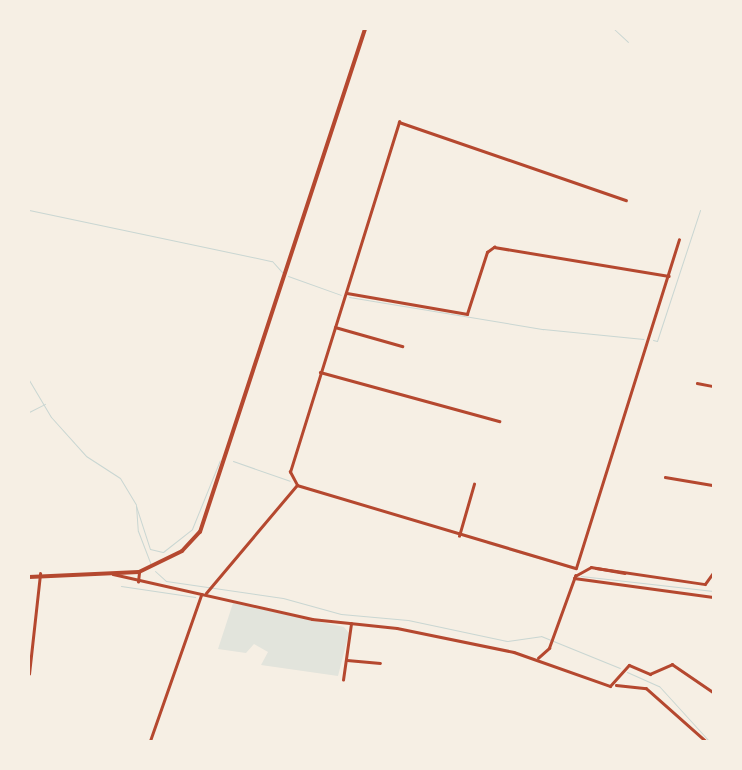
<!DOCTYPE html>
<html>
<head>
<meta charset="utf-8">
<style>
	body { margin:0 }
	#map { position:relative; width:742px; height:770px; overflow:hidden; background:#f6efe4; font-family:"Archivo Narrow",sans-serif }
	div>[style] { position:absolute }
	.green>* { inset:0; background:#e2e4dc }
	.stream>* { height:1px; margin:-0.5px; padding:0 0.5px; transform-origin:0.5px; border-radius:0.5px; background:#c9d6d2 }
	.minor>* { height:2.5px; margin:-1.25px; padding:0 1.25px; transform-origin:1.25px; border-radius:1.25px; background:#b5482f }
	.secondary>* { height:4px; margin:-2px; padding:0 2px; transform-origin:2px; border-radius:2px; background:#b5482f }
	span { translate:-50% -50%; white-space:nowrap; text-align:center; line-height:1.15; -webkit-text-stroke:4px #f6efe4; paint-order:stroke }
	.frame { position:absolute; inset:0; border:30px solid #f6efe4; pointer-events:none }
</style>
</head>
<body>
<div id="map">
	<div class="green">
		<div style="clip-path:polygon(233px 603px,344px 627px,349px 633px,338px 676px,261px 665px,268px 652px,254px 644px,246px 653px,218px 649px)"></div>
	</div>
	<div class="stream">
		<div style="left:614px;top:29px;width:19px;rotate:43deg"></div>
		<div style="left:29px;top:210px;width:248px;rotate:11.9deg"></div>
		<div style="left:272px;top:261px;width:15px;rotate:48deg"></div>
		<div style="left:288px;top:276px;width:56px;rotate:19.7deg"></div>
		<div style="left:349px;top:297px;width:197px;rotate:9.4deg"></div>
		<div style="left:543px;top:329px;width:101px;rotate:5.7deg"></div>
		<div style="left:653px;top:340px;width:4px;rotate:14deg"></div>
		<div style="left:657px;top:341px;width:138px;rotate:-71.8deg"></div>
		<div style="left:29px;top:380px;width:43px;rotate:59.3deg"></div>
		<div style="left:51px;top:417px;width:52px;rotate:48.1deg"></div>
		<div style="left:86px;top:456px;width:40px;rotate:32.9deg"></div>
		<div style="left:120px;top:478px;width:31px;rotate:59deg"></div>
		<div style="left:136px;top:505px;width:26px;rotate:86deg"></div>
		<div style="left:138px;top:531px;width:36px;rotate:69deg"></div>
		<div style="left:29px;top:412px;width:18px;rotate:-27deg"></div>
		<div style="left:233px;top:461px;width:60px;rotate:19.3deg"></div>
		<div style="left:136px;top:506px;width:45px;rotate:72deg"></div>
		<div style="left:150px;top:549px;width:13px;rotate:13deg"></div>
		<div style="left:163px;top:552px;width:37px;rotate:-38deg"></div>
		<div style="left:192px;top:529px;width:74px;rotate:-67.9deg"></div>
		<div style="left:487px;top:543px;width:85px;rotate:16.3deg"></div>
		<div style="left:155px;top:571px;width:15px;rotate:42deg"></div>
		<div style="left:166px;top:581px;width:118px;rotate:8.3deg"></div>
		<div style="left:283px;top:598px;width:60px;rotate:15.4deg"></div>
		<div style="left:341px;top:614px;width:67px;rotate:5.1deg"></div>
		<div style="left:408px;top:620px;width:101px;rotate:12deg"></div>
		<div style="left:507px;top:641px;width:34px;rotate:-8deg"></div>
		<div style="left:541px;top:636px;width:85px;rotate:22.1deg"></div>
		<div style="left:581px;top:576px;width:133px;rotate:6.5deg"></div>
		<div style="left:121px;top:586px;width:75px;rotate:8.5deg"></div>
		<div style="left:627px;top:672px;width:35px;rotate:24deg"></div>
		<div style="left:659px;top:686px;width:74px;rotate:47.7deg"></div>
	</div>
	<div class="minor">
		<div style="left:347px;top:293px;width:122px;rotate:9.9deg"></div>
		<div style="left:467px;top:314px;width:65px;rotate:-72.1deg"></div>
		<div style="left:487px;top:252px;width:9px;rotate:-36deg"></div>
		<div style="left:494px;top:247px;width:177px;rotate:9.4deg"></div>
		<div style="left:335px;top:327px;width:70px;rotate:15.8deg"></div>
		<div style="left:320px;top:372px;width:186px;rotate:15.3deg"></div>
		<div style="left:697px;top:383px;width:16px;rotate:11deg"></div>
		<div style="left:665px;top:477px;width:49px;rotate:9.5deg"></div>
		<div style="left:297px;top:485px;width:291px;rotate:16.6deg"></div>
		<div style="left:576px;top:568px;width:344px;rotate:-72.6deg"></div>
		<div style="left:297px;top:485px;width:15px;rotate:-118deg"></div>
		<div style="left:290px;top:472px;width:367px;rotate:-72.7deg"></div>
		<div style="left:399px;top:122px;width:240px;rotate:19deg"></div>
		<div style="left:459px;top:536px;width:54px;rotate:-73.9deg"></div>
		<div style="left:596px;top:568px;width:110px;rotate:8.4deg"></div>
		<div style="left:705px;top:584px;width:14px;rotate:-54deg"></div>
		<div style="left:113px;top:574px;width:204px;rotate:12.7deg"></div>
		<div style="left:312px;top:619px;width:85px;rotate:6deg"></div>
		<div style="left:397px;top:628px;width:119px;rotate:11.6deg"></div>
		<div style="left:514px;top:652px;width:102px;rotate:19.5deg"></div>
		<div style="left:610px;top:686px;width:28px;rotate:-48deg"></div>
		<div style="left:629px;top:665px;width:23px;rotate:23deg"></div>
		<div style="left:650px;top:674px;width:24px;rotate:-24deg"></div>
		<div style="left:672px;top:664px;width:50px;rotate:34.3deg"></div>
		<div style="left:574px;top:578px;width:140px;rotate:7.8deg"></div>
		<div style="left:138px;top:582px;width:10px;rotate:-84deg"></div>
		<div style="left:206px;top:593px;width:141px;rotate:-49.9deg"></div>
		<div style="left:538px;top:658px;width:15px;rotate:-42deg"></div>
		<div style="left:549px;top:648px;width:77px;rotate:-70.1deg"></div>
		<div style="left:575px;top:576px;width:18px;rotate:-29deg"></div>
		<div style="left:591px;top:567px;width:34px;rotate:10deg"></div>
		<div style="left:347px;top:660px;width:33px;rotate:5deg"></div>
		<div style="left:29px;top:674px;width:101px;rotate:-83.7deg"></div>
		<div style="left:343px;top:680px;width:57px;rotate:-81.9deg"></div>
		<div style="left:616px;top:685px;width:30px;rotate:6deg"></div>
		<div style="left:646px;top:688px;width:80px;rotate:41.5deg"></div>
		<div style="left:150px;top:741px;width:155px;rotate:-70.7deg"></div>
	</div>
	<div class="secondary">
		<div style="left:29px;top:577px;width:110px;rotate:-2.6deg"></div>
		<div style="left:139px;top:572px;width:48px;rotate:-26deg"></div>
		<div style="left:182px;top:551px;width:26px;rotate:-47deg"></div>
		<div style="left:200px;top:532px;width:529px;rotate:-71.84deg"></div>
	</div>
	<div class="frame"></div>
</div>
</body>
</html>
